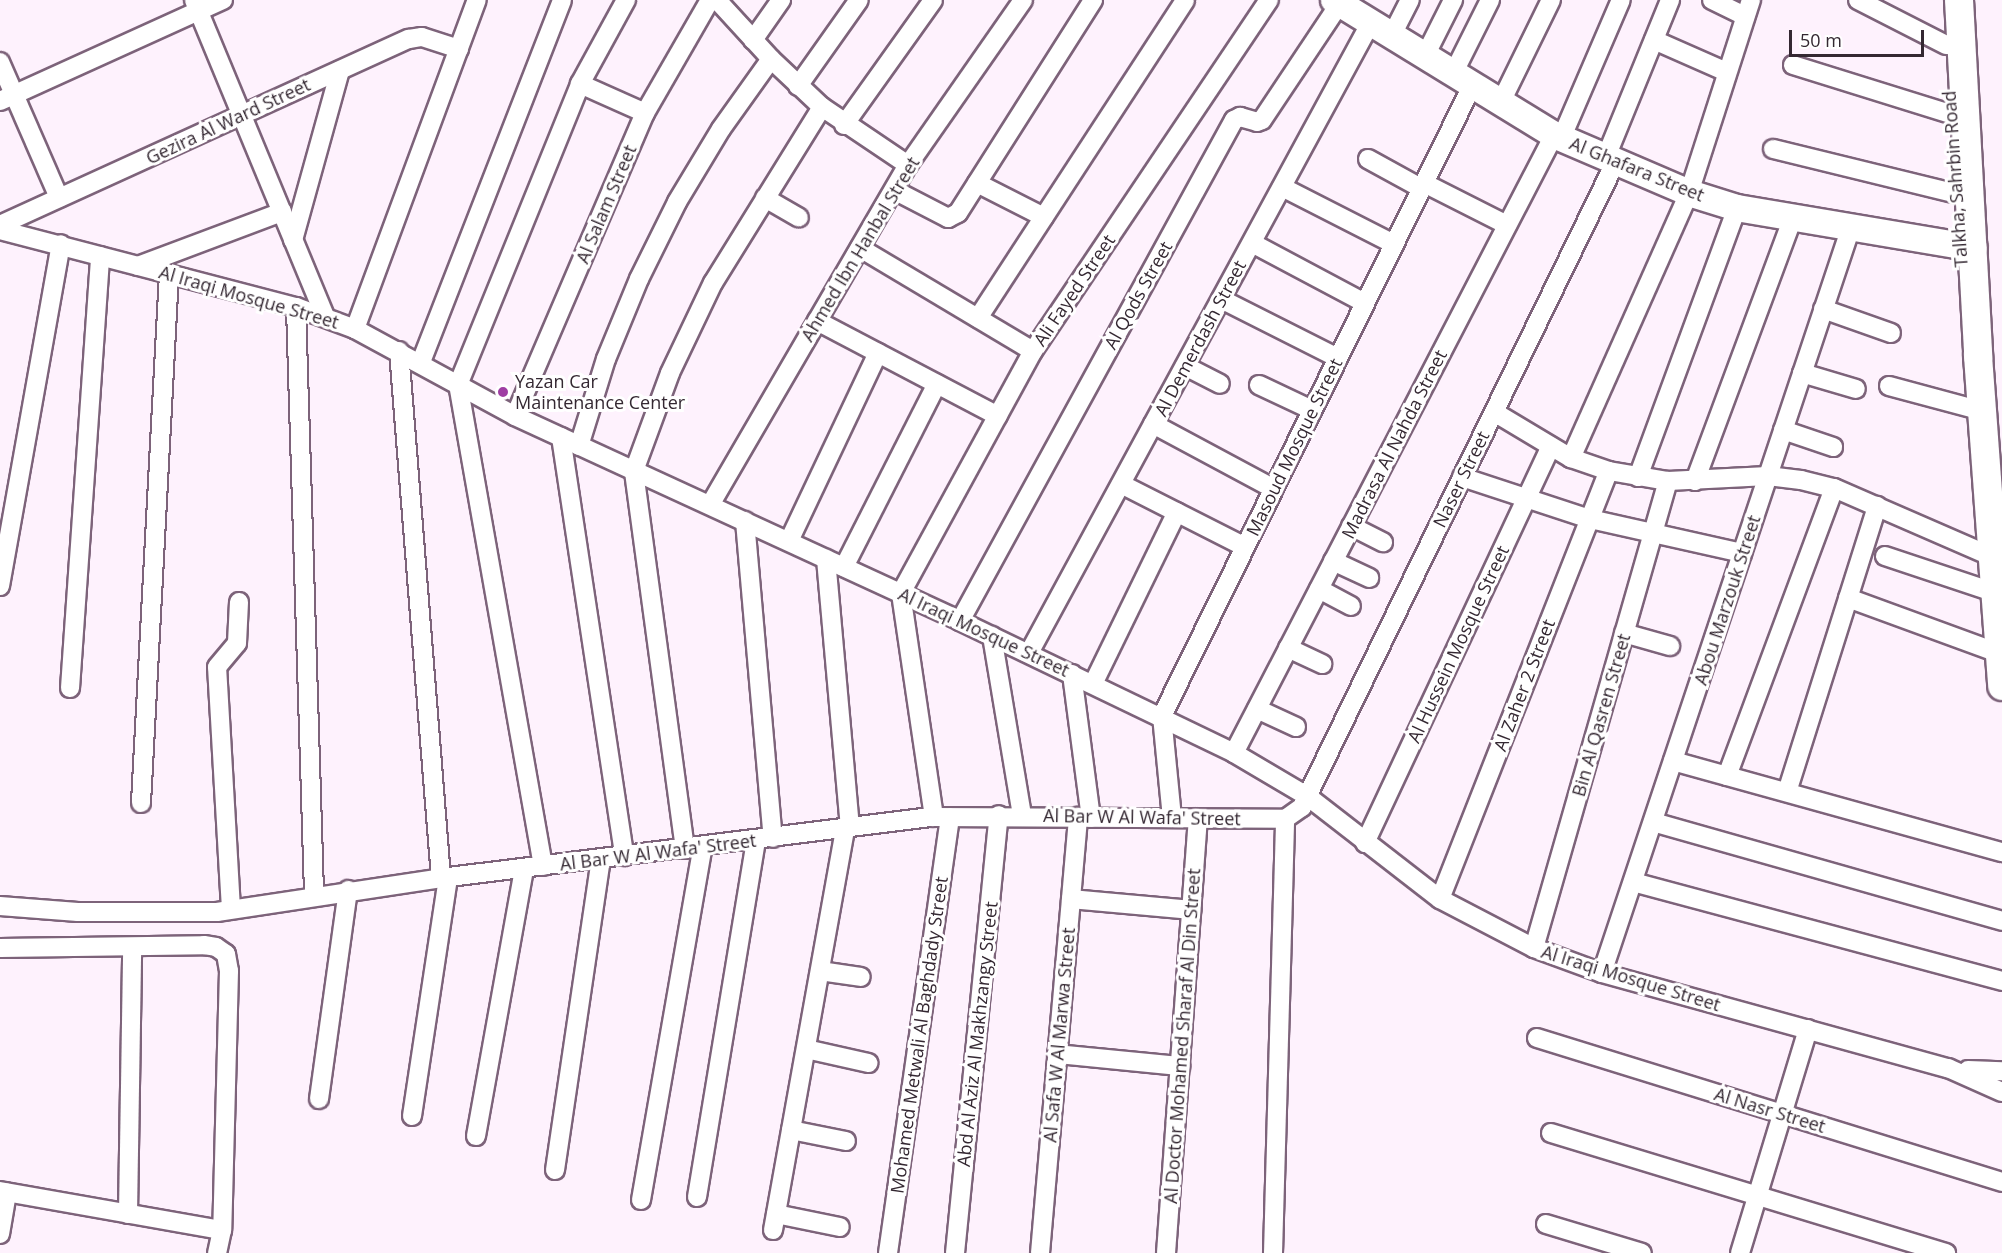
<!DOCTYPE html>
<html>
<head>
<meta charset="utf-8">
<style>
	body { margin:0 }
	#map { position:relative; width:2002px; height:1253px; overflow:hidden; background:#fef2fd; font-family:"Open Sans",sans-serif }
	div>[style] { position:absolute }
	.roads { filter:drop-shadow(2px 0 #7d637a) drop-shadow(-2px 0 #7d637a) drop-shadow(0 2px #7d637a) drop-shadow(0 -2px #7d637a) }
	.street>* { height:18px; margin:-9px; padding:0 9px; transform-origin:9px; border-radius:9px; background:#fff }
	.secondary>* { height:26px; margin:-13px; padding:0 13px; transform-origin:13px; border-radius:13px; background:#fff }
	.primary>* { height:28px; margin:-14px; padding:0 14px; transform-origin:14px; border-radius:14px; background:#fff }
	.dots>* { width:16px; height:16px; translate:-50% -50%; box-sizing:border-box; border:3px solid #fff; border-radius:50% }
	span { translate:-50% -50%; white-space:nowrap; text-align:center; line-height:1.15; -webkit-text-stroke:6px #fff; paint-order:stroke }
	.street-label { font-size:18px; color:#342832 }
	.poi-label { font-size:18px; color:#342832 }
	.left { translate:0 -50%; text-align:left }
	.scale { position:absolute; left:1789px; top:30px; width:135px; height:27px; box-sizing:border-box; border:3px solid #342832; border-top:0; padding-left:8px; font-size:18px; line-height:21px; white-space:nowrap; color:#342832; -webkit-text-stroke:4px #fff; paint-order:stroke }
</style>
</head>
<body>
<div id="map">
	<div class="roads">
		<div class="street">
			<div style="left:194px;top:0;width:343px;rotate:67.5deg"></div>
			<div style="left:717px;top:0;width:80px;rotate:47.5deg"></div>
			<div style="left:771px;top:59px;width:70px;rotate:43.3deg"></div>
			<div style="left:822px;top:107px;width:104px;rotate:34deg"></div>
			<div style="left:1712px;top:0;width:37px;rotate:26deg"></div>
			<div style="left:1858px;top:0;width:99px;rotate:27.1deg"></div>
			<div style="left:1392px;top:35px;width:39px;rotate:-63deg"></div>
			<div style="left:753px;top:40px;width:49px;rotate:-55deg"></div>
			<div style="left:1654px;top:40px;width:80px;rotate:23.7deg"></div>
			<div style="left:1425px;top:56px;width:63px;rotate:-63.4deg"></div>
			<div style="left:0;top:62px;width:148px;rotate:66.5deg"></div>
			<div style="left:1793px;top:65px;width:164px;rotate:17.3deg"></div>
			<div style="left:1453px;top:74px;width:83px;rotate:-63.4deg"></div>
			<div style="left:580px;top:84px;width:71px;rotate:24deg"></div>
			<div style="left:798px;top:86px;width:105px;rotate:-54.7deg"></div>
			<div style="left:0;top:101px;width:245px;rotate:-24.4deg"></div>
			<div style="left:1500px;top:104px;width:116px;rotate:-63.9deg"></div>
			<div style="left:844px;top:125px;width:153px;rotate:-54.5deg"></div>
			<div style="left:1561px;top:139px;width:151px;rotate:-66.7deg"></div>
			<div style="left:1773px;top:149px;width:186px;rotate:13.7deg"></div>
			<div style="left:1606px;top:157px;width:170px;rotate:-67.8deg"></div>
			<div style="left:1368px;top:159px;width:60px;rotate:28.7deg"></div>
			<div style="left:977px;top:183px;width:75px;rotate:26.9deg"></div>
			<div style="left:1424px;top:183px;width:93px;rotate:26.8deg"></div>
			<div style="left:1282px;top:187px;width:126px;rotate:27deg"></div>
			<div style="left:894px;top:190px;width:61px;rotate:27.4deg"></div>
			<div style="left:948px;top:218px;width:11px;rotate:-27deg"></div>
			<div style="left:958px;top:213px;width:252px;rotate:-57.6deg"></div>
			<div style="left:765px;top:198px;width:39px;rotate:30deg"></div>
			<div style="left:0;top:225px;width:449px;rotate:-24.5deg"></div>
			<div style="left:409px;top:39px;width:13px;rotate:-9deg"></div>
			<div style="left:422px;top:37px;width:39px;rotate:18deg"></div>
			<div style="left:0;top:230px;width:306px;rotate:14.6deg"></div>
			<div style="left:296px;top:307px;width:63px;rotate:20.4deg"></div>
			<div style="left:355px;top:329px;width:182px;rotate:28.5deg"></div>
			<div style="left:515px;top:416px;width:490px;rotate:24.7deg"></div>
			<div style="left:960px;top:621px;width:304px;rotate:25.7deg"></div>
			<div style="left:1234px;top:753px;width:85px;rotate:30.5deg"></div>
			<div style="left:1307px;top:796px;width:168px;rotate:37.8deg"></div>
			<div style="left:1440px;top:899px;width:106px;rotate:27.5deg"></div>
			<div style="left:1534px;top:948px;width:72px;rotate:20.2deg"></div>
			<div style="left:1602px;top:973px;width:359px;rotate:15.4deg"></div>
			<div style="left:1948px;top:1068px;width:59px;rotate:24deg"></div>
			<div style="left:293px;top:240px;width:176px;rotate:-74.5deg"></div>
			<div style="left:1252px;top:243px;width:128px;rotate:28deg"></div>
			<div style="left:860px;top:248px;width:201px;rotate:30.8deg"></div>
			<div style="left:138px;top:266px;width:154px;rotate:-20.6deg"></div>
			<div style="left:1221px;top:299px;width:131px;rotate:26.8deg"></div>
			<div style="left:296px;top:307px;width:587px;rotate:88.24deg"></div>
			<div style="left:1823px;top:309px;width:72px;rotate:19.4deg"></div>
			<div style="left:978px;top:318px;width:379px;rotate:-56.9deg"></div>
			<div style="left:817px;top:321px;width:204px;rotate:27.7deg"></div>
			<div style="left:355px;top:329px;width:351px;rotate:-69.7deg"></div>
			<div style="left:399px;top:351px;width:529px;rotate:85.44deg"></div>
			<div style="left:421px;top:362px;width:388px;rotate:-68.7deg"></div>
			<div style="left:1185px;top:366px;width:39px;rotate:27deg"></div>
			<div style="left:1802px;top:373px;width:56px;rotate:16.5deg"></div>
			<div style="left:1259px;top:385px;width:59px;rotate:25.3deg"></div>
			<div style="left:1889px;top:386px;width:96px;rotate:15deg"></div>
			<div style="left:1494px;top:412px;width:90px;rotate:30.9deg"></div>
			<div style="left:1571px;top:458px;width:40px;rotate:18.9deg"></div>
			<div style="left:1609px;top:471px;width:60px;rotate:9.6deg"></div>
			<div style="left:1668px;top:481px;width:100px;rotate:-2.9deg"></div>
			<div style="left:1768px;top:476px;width:33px;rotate:7deg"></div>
			<div style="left:1801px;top:480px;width:34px;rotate:14deg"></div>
			<div style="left:1834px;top:488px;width:173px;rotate:23.5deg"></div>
			<div style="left:515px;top:416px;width:330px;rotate:-66.8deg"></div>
			<div style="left:645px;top:113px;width:130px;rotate:-60.1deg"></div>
			<div style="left:1153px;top:424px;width:137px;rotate:28.2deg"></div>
			<div style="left:1783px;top:430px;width:53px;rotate:18.8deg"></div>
			<div style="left:561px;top:437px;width:424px;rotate:81.4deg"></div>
			<div style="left:579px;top:446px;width:91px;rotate:-72.8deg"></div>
			<div style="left:606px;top:359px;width:87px;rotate:-67.6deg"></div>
			<div style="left:639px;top:279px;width:86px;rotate:-63.7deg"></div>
			<div style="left:677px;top:202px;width:85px;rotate:-58.9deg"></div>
			<div style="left:721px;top:129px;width:86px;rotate:-54.5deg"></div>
			<div style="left:1571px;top:458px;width:290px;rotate:-66deg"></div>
			<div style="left:1689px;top:193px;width:203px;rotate:-72.2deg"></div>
			<div style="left:1462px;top:477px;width:135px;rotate:18.2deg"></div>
			<div style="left:1590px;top:519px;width:156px;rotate:12.6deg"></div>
			<div style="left:1638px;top:477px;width:287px;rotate:-69.8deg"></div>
			<div style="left:1695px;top:481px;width:282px;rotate:-69.6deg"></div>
			<div style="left:1121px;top:484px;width:139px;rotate:26.9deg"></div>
			<div style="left:710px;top:505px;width:393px;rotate:-59.8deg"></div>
			<div style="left:908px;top:165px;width:201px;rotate:-55.1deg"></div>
			<div style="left:745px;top:521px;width:318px;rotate:85deg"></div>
			<div style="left:1351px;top:526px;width:36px;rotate:27deg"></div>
			<div style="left:789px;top:541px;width:208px;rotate:-64.7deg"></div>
			<div style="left:1885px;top:556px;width:117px;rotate:18.4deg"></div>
			<div style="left:826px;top:559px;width:269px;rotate:84.9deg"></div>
			<div style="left:1333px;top:561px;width:40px;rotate:25deg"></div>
			<div style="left:844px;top:567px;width:205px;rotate:-63.1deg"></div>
			<div style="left:0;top:586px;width:347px;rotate:-79.9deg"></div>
			<div style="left:1319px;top:589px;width:36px;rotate:28deg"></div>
			<div style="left:1848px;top:598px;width:163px;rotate:20.1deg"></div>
			<div style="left:960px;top:621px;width:571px;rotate:-61.33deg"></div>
			<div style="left:1234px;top:120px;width:7px;rotate:-27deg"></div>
			<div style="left:1240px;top:117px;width:18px;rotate:16deg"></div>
			<div style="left:1257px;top:122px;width:5px;rotate:-22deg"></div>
			<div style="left:1262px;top:120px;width:141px;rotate:-56.3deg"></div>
			<div style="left:1624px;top:633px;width:48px;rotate:15.8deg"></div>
			<div style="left:992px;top:636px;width:181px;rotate:80.5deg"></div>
			<div style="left:1288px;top:648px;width:38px;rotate:25deg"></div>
			<div style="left:1029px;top:653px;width:718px;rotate:-61.54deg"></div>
			<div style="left:1072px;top:674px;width:145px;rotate:82.5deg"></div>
			<div style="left:1093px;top:684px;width:191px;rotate:-64deg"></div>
			<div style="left:70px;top:688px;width:433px;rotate:-86deg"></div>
			<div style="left:1257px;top:709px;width:43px;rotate:24.8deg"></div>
			<div style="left:1234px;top:753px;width:696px;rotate:-62.62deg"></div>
			<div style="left:1673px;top:761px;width:341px;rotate:15.5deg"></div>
			<div style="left:1727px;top:776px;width:307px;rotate:-69.6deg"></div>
			<div style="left:1787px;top:792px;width:300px;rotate:-72.5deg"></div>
			<div style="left:141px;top:803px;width:530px;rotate:-86.97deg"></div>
			<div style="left:934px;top:817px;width:226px;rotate:-98.4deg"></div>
			<div style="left:901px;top:593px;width:276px;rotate:-61.4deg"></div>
			<div style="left:1033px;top:351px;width:423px;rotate:-56.1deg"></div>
			<div style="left:1172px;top:818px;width:102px;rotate:-95.6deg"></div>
			<div style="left:1162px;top:716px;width:702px;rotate:-63.8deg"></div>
			<div style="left:1653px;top:822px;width:363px;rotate:15.8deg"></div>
			<div style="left:1365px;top:843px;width:438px;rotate:-64.9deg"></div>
			<div style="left:685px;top:849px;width:381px;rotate:-97.7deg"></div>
			<div style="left:634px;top:471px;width:104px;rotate:-69.8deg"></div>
			<div style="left:670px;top:373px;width:100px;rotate:-64.5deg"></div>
			<div style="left:713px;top:283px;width:207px;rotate:-58.2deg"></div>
			<div style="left:543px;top:866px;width:488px;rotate:-100deg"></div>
			<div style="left:458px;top:385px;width:325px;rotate:-67.9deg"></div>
			<div style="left:580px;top:84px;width:96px;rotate:-61.3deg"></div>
			<div style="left:1633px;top:882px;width:382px;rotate:15deg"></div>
			<div style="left:1071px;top:899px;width:121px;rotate:5.2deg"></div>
			<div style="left:1440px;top:899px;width:460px;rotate:-68.5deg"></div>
			<div style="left:0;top:906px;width:78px;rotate:4.4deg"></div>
			<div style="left:78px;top:912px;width:139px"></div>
			<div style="left:217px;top:912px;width:227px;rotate:-8.6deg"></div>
			<div style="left:441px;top:878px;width:497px;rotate:-7.1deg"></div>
			<div style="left:934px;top:817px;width:351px;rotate:0.3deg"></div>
			<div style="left:1285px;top:819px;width:21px;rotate:-35deg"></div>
			<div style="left:1302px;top:807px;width:718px;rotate:-64.08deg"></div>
			<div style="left:231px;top:909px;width:242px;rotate:-93.3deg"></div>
			<div style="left:217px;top:667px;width:31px;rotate:-50deg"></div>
			<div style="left:237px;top:643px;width:41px;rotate:-87.2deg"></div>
			<div style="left:0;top:948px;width:204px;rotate:-0.8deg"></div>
			<div style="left:204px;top:945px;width:12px;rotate:9deg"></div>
			<div style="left:216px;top:947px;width:12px;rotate:35deg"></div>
			<div style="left:226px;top:954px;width:17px;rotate:80deg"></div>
			<div style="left:229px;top:971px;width:259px;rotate:91.5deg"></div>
			<div style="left:222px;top:1230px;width:24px;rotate:102deg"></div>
			<div style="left:1534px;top:948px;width:486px;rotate:-74deg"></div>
			<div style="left:820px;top:971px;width:41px;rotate:8.3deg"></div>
			<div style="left:1602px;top:973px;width:786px;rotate:-71.54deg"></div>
			<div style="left:1537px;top:1038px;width:487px;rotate:17.2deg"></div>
			<div style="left:806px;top:1049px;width:64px;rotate:12.7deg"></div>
			<div style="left:1057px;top:1054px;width:124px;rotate:5.6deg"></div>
			<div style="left:1968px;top:1070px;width:34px;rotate:2deg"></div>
			<div style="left:319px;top:1099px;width:211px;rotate:-82.1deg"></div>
			<div style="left:412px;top:1116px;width:241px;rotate:-81.4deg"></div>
			<div style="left:791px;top:1130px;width:56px;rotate:11.3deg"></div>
			<div style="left:1551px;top:1133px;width:413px;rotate:16.9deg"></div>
			<div style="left:476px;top:1136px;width:271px;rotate:-79.8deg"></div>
			<div style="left:555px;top:1170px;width:314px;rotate:-81.6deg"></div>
			<div style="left:0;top:1191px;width:225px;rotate:10deg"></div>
			<div style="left:697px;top:1197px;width:362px;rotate:-80.6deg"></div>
			<div style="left:641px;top:1200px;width:359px;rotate:-80.1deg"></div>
			<div style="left:128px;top:1214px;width:266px;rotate:-89.1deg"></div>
			<div style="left:776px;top:1214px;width:65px;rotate:11.5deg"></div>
			<div style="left:1546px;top:1224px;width:100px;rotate:16.8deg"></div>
			<div style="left:773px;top:1230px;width:408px;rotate:-79.8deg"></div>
			<div style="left:0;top:1234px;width:42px;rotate:-80.3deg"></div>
			<div style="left:888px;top:1253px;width:440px;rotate:-81.9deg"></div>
			<div style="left:955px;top:1253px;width:440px;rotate:-84.3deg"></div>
			<div style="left:1040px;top:1253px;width:438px;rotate:-85deg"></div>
			<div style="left:1166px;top:1253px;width:436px;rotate:-85.8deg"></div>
			<div style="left:1273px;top:1253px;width:434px;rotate:-88.4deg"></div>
			<div style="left:1740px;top:1253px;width:234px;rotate:-73.1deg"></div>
		</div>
		<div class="secondary">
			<div style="left:1334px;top:0;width:258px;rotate:31.5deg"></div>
			<div style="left:1554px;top:135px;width:147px;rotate:23.2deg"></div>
			<div style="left:1689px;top:193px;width:50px;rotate:17.4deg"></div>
			<div style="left:1737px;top:208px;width:240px;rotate:9.6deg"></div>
		</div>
		<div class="primary">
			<div style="left:1959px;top:0;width:357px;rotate:86.9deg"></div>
			<div style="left:1978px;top:356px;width:331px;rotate:85.8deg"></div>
		</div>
	</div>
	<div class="dots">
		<div style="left:503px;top:392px;background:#9f3da3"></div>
	</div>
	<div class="street-label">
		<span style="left:228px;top:121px;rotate:-25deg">Gezira Al Ward Street</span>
		<span style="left:1637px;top:169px;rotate:22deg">Al Ghafara Street</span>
		<span style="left:1955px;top:179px;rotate:-94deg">Talkha, Sahrbin Road</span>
		<span style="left:606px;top:204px;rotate:-67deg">Al Salam Street</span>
		<span style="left:860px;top:249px;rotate:-59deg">Ahmed Ibn Hanbal Street</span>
		<span style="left:1074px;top:290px;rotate:-56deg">Ali Fayed Street</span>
		<span style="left:1138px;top:295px;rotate:-61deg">Al Qods Street</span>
		<span style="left:249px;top:297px;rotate:16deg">Al Iraqi Mosque Street</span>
		<span style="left:1200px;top:338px;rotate:-62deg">Al Demerdash Street</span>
		<span style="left:1394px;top:444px;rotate:-63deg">Madrasa Al Nahda Street</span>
		<span style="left:1294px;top:447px;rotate:-64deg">Masoud Mosque Street</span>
		<span style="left:1461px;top:479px;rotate:-64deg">Naser Street</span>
		<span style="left:1727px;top:600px;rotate:-72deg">Abou Marzouk Street</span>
		<span style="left:984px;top:632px;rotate:25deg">Al Iraqi Mosque Street</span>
		<span style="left:1458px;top:644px;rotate:-65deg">Al Hussein Mosque Street</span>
		<span style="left:1524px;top:685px;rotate:-69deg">Al Zaher 2 Street</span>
		<span style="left:1601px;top:715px;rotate:-74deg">Bin Al Qasren Street</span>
		<span style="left:1142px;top:817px;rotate:1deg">Al Bar W Al Wafa' Street</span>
		<span style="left:658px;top:852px;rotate:-7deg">Al Bar W Al Wafa' Street</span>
		<span style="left:1631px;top:978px;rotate:17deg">Al Iraqi Mosque Street</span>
		<span style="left:977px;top:1034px;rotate:-84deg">Abd Al Aziz Al Makhzangy Street</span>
		<span style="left:919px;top:1035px;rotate:-82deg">Mohamed Metwali Al Baghdady Street</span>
		<span style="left:1059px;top:1035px;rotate:-85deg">Al Safa W Al Marwa Street</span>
		<span style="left:1182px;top:1036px;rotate:-86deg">Al Doctor Mohamed Sharaf Al Din Street</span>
		<span style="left:1770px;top:1110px;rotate:17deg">Al Nasr Street</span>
	</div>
	<div class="poi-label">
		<span class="left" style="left:515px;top:392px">Yazan Car<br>Maintenance Center</span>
	</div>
	<div class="scale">50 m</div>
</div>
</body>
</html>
